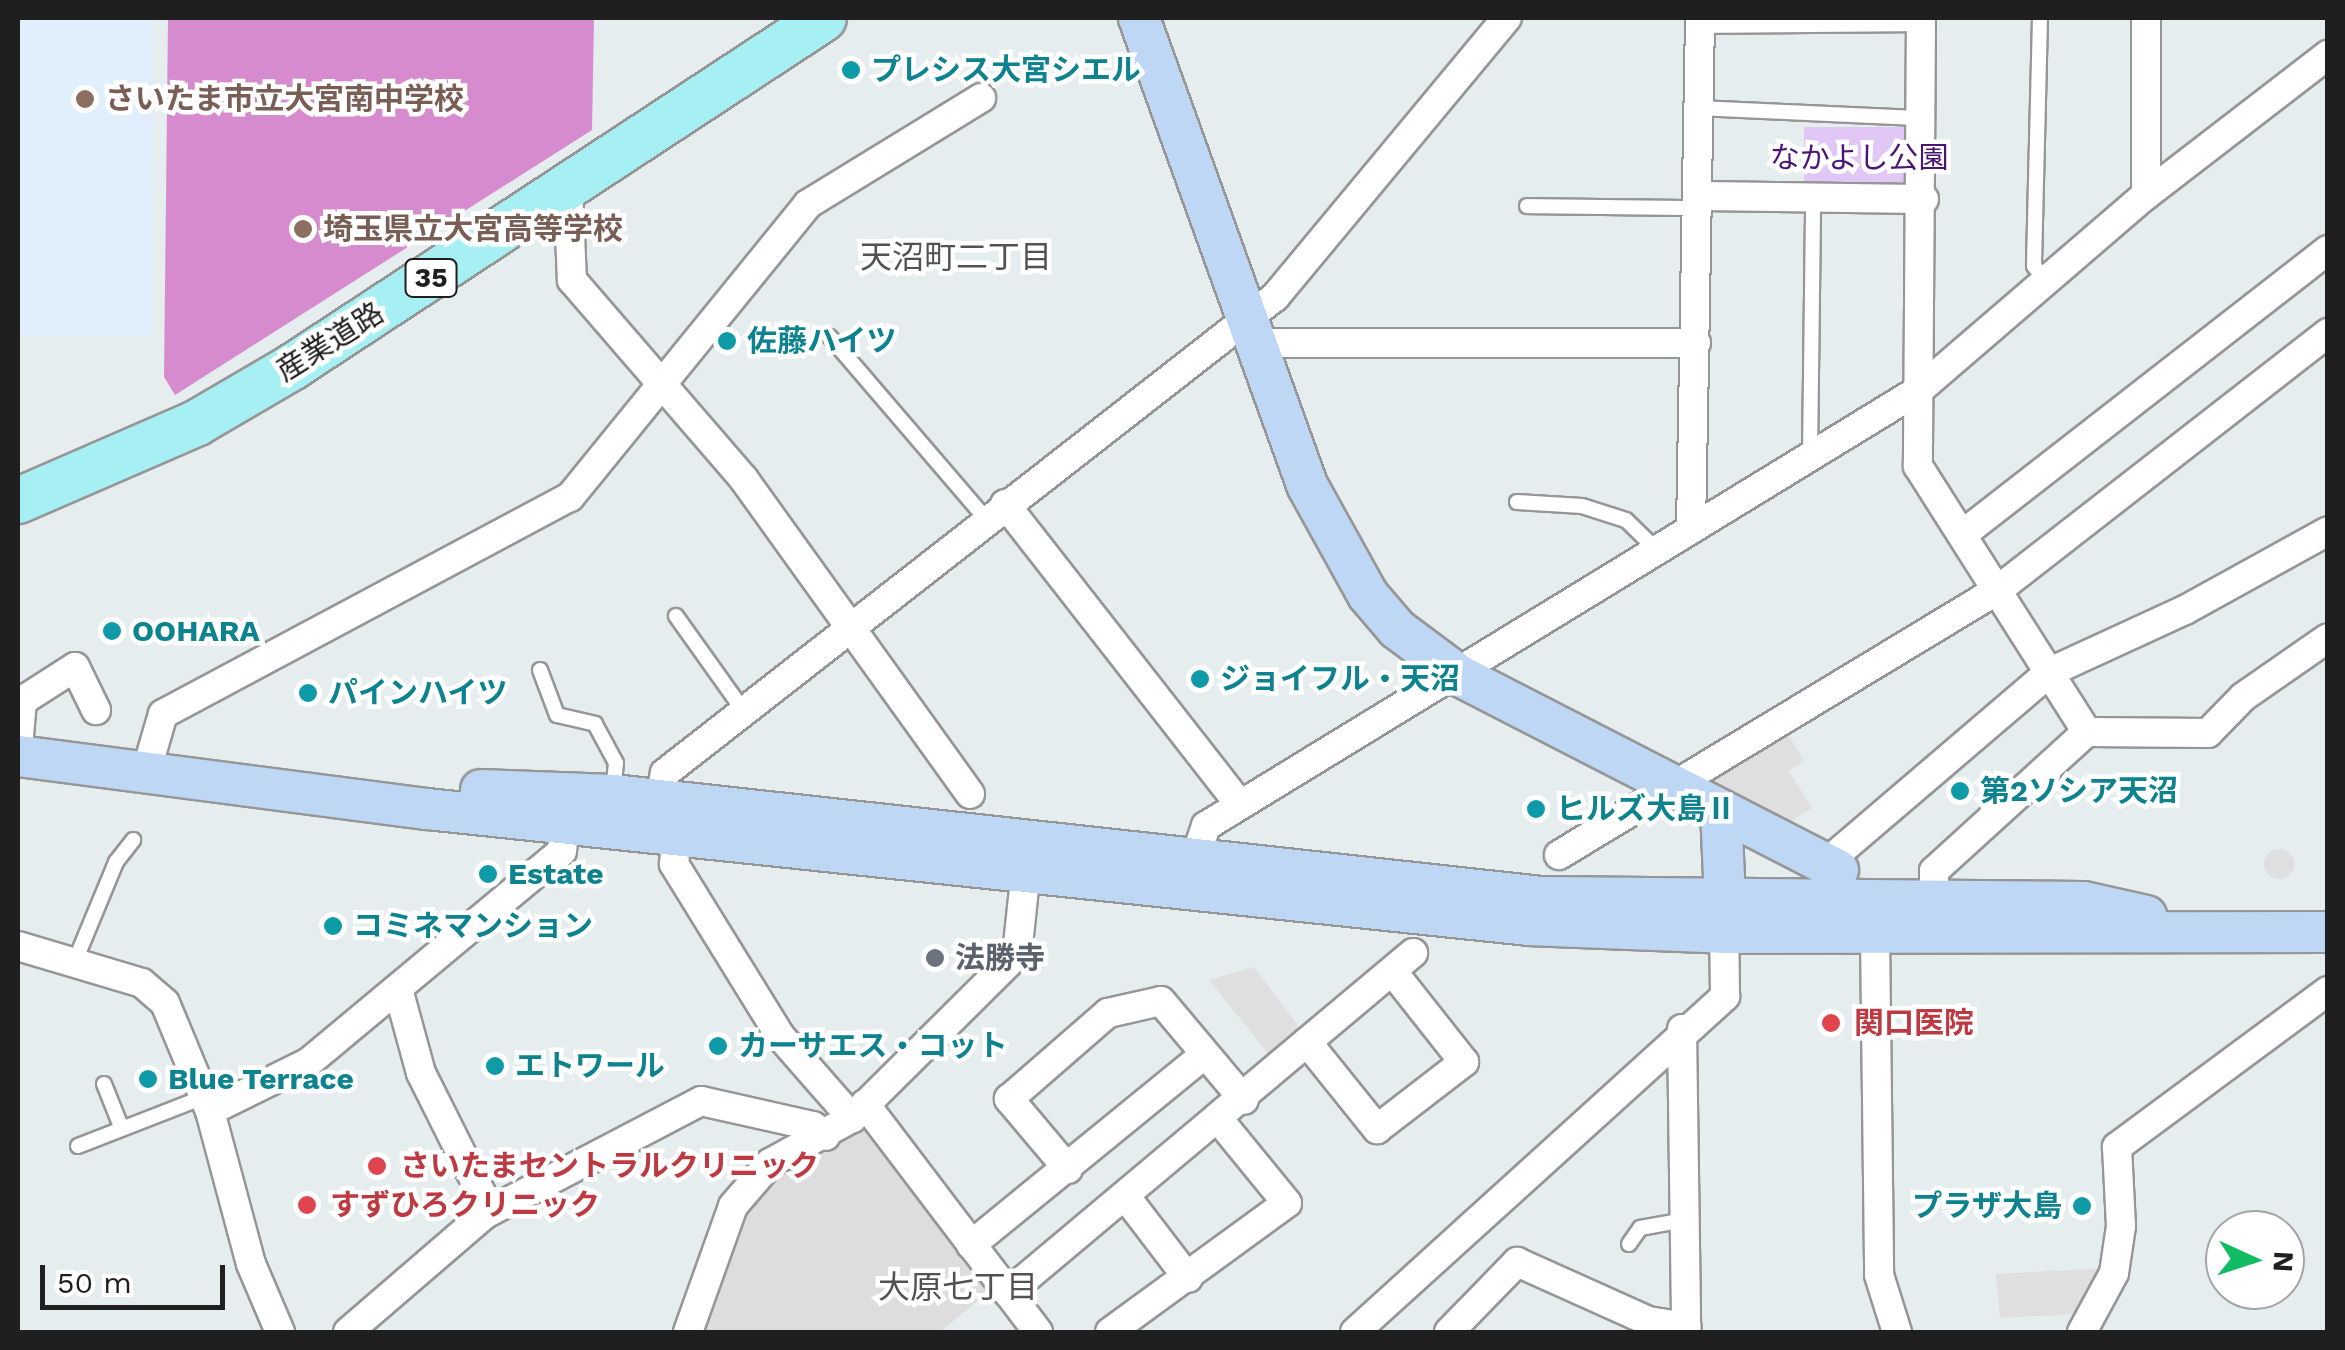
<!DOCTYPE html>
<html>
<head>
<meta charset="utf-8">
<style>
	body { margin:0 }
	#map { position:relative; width:2345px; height:1350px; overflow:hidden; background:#e6edef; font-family:"Work Sans","Noto Sans JP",sans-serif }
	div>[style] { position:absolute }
	.residential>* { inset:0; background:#dcdddc }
	.education>* { inset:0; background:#e1effc; transform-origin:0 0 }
	.park>* { inset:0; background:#e1c7f5; transform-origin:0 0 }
	.pitch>* { inset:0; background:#d78bcf }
	.parking>* { inset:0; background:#dfdfdf }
	.round { border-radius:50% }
	.roads { filter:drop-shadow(2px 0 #969696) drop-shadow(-2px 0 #969696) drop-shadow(0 2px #969696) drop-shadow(0 -2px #969696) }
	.lane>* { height:14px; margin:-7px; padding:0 7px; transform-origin:7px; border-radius:7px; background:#fff }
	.street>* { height:28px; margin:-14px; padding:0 14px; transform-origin:14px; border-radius:14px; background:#fff }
	.secondary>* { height:40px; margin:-20px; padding:0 20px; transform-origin:20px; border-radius:20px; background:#bed7f4 }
	.primary>* { height:45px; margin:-22.5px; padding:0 22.5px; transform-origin:22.5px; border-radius:22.5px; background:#a6f0f4 }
	.dots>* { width:28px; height:28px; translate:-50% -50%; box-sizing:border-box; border:5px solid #fff; border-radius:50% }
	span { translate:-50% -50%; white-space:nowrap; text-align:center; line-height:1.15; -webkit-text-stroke:9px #fff; paint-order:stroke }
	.shield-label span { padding:2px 8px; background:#fff; border:2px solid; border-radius:8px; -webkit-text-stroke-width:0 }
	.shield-label { font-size:28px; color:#1f1f1f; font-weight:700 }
	.culture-label { font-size:30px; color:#0d838f; font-weight:700 }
	.left { translate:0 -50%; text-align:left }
	.right { translate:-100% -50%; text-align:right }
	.education-label { font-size:30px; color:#785e54; font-weight:700 }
	.park-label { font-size:30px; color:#4b1574 }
	.street-label { font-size:30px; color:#1f1f1f }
	.worship-label { font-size:30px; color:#5b616d; font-weight:700 }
	.health-label { font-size:30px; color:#be3a42; font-weight:700 }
	.neighbourhood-label { font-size:32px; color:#525252 }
	.frame { position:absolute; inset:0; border:20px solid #1f1f1f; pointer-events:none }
	.north { position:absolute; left:2205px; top:1210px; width:100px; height:100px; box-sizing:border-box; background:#fff; border:2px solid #a5a5a5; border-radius:50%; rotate:93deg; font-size:28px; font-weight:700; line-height:40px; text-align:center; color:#1f1f1f }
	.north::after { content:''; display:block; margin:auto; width:35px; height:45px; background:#11bc64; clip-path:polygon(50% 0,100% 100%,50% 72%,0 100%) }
	.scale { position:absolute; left:40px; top:1265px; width:185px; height:45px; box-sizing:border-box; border:5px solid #1f1f1f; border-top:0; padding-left:12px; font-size:30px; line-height:35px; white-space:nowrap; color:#1f1f1f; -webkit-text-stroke:8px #fff; paint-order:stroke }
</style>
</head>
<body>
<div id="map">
	<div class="residential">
		<div style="clip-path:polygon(871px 1127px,992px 1289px,940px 1332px,701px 1332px,739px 1209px,780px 1168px,850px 1128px)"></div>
	</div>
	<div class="education">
		<div style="left:18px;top:18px;width:135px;height:318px"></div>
	</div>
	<div class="park">
		<div style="left:1804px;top:127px;width:109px;height:63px"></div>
	</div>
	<div class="pitch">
		<div style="clip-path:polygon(168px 18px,594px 18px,592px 130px,175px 395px,164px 377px)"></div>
	</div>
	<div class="parking">
		<div style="clip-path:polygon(1788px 734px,1804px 761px,1789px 771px,1812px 808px,1787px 824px,1704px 781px)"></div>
		<div class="round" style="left:2264px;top:849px;width:30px;height:30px"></div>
		<div style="clip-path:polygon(1254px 967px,1301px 1030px,1270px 1056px,1209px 980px)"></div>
		<div style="clip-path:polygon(2103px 1268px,2083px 1314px,2000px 1318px,1996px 1274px)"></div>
	</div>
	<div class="roads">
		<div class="lane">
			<div style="left:2040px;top:18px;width:248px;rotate:91.4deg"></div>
			<div style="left:2034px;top:266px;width:19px;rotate:51deg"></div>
			<div style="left:1700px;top:26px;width:221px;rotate:-0.5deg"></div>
			<div style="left:1699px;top:108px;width:222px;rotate:2.6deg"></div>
			<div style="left:1527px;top:206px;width:171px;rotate:0.7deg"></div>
			<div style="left:830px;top:337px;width:240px;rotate:49.4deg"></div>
			<div style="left:1810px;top:457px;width:259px;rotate:-89.3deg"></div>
			<div style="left:1517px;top:502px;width:65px;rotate:3.5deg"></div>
			<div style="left:1582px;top:506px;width:46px;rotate:17.7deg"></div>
			<div style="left:1626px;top:520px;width:43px;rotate:44.1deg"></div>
			<div style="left:676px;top:616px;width:115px;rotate:54.5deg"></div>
			<div style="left:540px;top:670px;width:48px;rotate:69.3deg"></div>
			<div style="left:557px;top:715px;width:39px;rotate:13deg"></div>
			<div style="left:595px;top:724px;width:44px;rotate:61.7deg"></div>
			<div style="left:616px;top:763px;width:28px;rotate:96deg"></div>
			<div style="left:73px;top:966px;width:113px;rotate:-67.5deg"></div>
			<div style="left:116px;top:862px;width:28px;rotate:-52deg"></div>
			<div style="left:104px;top:1084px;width:48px;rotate:68.2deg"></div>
			<div style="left:78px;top:1146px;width:135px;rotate:-21.3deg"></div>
			<div style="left:1629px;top:1244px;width:19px;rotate:-55deg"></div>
			<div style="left:1640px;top:1228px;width:46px;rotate:-10.1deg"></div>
		</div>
		<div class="street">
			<div style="left:1921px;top:18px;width:448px;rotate:90.4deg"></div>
			<div style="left:1918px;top:466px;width:315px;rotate:57.6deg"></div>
			<div style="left:568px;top:189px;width:91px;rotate:87.5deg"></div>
			<div style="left:572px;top:280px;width:262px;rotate:49.2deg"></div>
			<div style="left:743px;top:478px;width:389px;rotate:54.3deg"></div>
			<div style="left:2146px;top:195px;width:177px;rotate:-90deg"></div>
			<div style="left:1699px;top:196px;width:225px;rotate:0.8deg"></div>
			<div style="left:1253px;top:343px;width:443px"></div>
			<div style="left:1005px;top:504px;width:382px;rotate:52deg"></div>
			<div style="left:1691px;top:529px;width:511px;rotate:-88.99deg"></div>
			<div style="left:1963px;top:534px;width:462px;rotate:-37.9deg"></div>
			<div style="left:18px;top:747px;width:46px;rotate:-85deg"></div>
			<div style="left:22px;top:701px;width:63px;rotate:-32.7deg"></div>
			<div style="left:75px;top:667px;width:48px;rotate:64deg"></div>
			<div style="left:146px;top:772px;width:60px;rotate:-73.7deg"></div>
			<div style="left:163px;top:714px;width:461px;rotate:-28.1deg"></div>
			<div style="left:570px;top:497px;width:377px;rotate:-50.9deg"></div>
			<div style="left:808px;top:204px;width:203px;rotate:-31.5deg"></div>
			<div style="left:660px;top:801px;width:28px;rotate:-80deg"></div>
			<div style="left:665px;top:773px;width:774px;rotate:-37.97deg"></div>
			<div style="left:1275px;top:297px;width:363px;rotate:-50.3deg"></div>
			<div style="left:677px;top:835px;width:29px;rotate:96deg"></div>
			<div style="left:674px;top:864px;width:203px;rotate:58.3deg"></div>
			<div style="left:781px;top:1037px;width:108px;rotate:48.8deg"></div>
			<div style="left:1559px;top:855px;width:514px;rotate:-31.15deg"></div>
			<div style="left:1999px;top:589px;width:417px;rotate:-37.9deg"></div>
			<div style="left:1195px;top:858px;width:34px;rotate:-71deg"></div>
			<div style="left:1206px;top:826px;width:836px;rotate:-31.45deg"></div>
			<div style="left:1919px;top:390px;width:299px;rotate:-40.7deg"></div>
			<div style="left:2146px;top:195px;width:230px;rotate:-37.6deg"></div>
			<div style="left:1825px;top:864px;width:296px;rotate:-40.5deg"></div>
			<div style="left:2050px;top:672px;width:149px;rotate:-24.7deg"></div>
			<div style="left:2185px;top:610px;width:163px;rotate:-28.9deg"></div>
			<div style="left:1934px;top:902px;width:31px;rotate:-90deg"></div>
			<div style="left:1934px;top:871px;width:207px;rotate:-42.3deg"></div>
			<div style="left:2087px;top:732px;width:121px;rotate:0.5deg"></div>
			<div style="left:2208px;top:733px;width:50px;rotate:-45.8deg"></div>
			<div style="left:2243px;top:697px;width:103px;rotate:-34.8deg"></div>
			<div style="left:1875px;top:934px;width:341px;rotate:89.3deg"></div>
			<div style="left:1879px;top:1275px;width:60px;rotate:72.5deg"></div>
			<div style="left:18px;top:946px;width:129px;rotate:16.6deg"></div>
			<div style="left:142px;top:983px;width:30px;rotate:41deg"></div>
			<div style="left:165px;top:1003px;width:117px;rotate:67.4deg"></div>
			<div style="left:210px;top:1111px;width:158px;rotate:75deg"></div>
			<div style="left:251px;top:1264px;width:74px;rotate:66.9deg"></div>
			<div style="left:398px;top:989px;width:87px;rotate:74.7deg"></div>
			<div style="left:421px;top:1073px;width:154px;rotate:63.4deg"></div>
			<div style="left:1682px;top:1029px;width:303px;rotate:89.2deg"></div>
			<div style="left:1307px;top:1042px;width:112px;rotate:51.2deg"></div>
			<div style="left:1377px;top:1129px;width:110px;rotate:-37.6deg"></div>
			<div style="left:1464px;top:1062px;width:115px;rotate:-128.3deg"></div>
			<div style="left:865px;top:1104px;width:286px;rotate:52.8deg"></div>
			<div style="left:210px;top:1111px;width:110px;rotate:-26.3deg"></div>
			<div style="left:309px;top:1062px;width:329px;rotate:-39.8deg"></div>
			<div style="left:562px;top:851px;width:28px;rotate:-84deg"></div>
			<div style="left:1068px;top:1169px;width:92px;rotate:-130.1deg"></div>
			<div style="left:1009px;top:1099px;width:131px;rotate:-41deg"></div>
			<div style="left:1108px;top:1013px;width:54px;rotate:-12.8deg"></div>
			<div style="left:1161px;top:1001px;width:129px;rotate:50deg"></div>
			<div style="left:1126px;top:1197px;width:102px;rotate:52.6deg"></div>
			<div style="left:971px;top:1245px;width:299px;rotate:-39.2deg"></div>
			<div style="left:1008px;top:1293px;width:529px;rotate:-40.01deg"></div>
			<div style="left:348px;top:1332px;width:181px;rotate:-40.7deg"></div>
			<div style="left:485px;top:1214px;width:244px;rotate:-27.6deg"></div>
			<div style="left:701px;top:1101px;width:115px;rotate:12.6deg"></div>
			<div style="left:813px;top:1126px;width:16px;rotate:38deg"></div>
			<div style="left:688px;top:1332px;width:134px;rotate:-70.3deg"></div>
			<div style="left:733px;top:1206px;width:57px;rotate:-49.3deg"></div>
			<div style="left:770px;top:1163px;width:94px;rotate:-28.8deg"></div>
			<div style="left:852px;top:1118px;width:233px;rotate:-44.8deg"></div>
			<div style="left:1017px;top:954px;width:84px;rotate:-83.9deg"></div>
			<div style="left:1110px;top:1332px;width:219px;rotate:-36.1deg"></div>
			<div style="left:1287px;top:1203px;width:107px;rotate:-129.3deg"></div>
			<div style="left:1355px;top:1332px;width:500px;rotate:-42.2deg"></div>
			<div style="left:1725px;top:996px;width:80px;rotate:-90.7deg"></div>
			<div style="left:1449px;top:1332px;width:98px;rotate:-45.8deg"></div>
			<div style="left:1517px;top:1262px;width:144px;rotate:24.2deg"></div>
			<div style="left:1648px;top:1321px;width:39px;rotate:9deg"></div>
			<div style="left:2082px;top:1332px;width:67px;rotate:-61.5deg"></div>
			<div style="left:2114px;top:1273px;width:48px;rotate:-81.5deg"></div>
			<div style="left:2121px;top:1226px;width:79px;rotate:-92.9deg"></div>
			<div style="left:2117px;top:1147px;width:262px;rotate:-36.5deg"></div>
		</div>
		<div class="secondary">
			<div style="left:1139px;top:18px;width:496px;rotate:70.2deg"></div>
			<div style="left:1307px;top:485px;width:126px;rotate:61deg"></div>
			<div style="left:1368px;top:595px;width:45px;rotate:49.5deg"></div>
			<div style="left:1397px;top:629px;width:79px;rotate:36.7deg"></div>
			<div style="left:1460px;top:676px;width:425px;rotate:27.2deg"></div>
			<div style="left:18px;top:756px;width:412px;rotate:7.4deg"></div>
			<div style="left:427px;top:809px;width:1107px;rotate:6.01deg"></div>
			<div style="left:1528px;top:925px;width:196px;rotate:2.3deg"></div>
			<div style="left:1724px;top:933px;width:604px;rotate:-0.09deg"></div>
			<div style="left:481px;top:790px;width:132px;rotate:2.2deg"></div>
			<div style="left:613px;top:795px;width:935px;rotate:6.27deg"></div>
			<div style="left:1542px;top:897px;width:542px;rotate:0.53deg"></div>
			<div style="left:2084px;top:902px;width:64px;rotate:12.7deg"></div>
			<div style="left:1721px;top:811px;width:88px;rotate:87.4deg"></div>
		</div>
		<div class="primary">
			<div style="left:18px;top:500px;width:195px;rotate:-23.5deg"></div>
			<div style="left:197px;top:422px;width:109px;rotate:-30.3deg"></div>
			<div style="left:291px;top:367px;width:636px;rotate:-33.27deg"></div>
		</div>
	</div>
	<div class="dots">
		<div style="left:851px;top:70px;background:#0f9aa8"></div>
		<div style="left:85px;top:99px;background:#8d6e63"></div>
		<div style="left:303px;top:229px;background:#8d6e63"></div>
		<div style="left:727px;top:341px;background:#0f9aa8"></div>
		<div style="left:112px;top:631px;background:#0f9aa8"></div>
		<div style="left:1200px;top:679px;background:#0f9aa8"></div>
		<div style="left:308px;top:693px;background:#0f9aa8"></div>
		<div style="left:1960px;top:791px;background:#0f9aa8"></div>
		<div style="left:1536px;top:809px;background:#0f9aa8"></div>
		<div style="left:488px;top:874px;background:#0f9aa8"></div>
		<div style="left:333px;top:926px;background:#0f9aa8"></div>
		<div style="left:935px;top:958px;background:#6b7280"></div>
		<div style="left:1831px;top:1023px;background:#e0444e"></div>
		<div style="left:718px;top:1046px;background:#0f9aa8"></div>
		<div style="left:495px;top:1066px;background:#0f9aa8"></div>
		<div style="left:148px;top:1079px;background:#0f9aa8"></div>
		<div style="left:377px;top:1166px;background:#e0444e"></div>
		<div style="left:307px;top:1205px;background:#e0444e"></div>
		<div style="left:2082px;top:1206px;background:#0f9aa8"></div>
	</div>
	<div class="shield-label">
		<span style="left:431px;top:278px">35</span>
	</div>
	<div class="culture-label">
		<span class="left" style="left:871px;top:70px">プレシス大宮シエル</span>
		<span class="left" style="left:747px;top:341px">佐藤ハイツ</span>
		<span class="left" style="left:132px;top:631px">OOHARA</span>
		<span class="left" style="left:1220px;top:679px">ジョイフル・天沼</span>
		<span class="left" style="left:328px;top:693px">パインハイツ</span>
		<span class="left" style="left:1980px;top:791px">第2ソシア天沼</span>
		<span class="left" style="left:1556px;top:809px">ヒルズ大島Ⅱ</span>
		<span class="left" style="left:508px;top:874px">Estate</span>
		<span class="left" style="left:353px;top:926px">コミネマンション</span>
		<span class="left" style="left:738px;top:1046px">カーサエス・コット</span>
		<span class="left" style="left:515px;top:1066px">エトワール</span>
		<span class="left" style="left:168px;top:1079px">Blue Terrace</span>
		<span class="right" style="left:2062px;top:1206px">プラザ大島</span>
	</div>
	<div class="education-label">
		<span class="left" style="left:105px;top:99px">さいたま市立大宮南中学校</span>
		<span class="left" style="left:323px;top:229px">埼玉県立大宮高等学校</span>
	</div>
	<div class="park-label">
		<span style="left:1859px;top:158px">なかよし公園</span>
	</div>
	<div class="street-label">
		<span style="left:330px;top:342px;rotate:-32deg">産業道路</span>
	</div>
	<div class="worship-label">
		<span class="left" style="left:955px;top:958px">法勝寺</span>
	</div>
	<div class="health-label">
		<span class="left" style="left:1854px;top:1023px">関口医院</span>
		<span class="left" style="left:400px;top:1166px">さいたまセントラルクリニック</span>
		<span class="left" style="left:330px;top:1205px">すずひろクリニック</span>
	</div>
	<div class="neighbourhood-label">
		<span style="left:956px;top:257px">天沼町二丁目</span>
		<span style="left:958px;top:1287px">大原七丁目</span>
	</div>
	<div class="frame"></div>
	<div class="north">N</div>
	<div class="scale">50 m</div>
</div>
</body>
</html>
